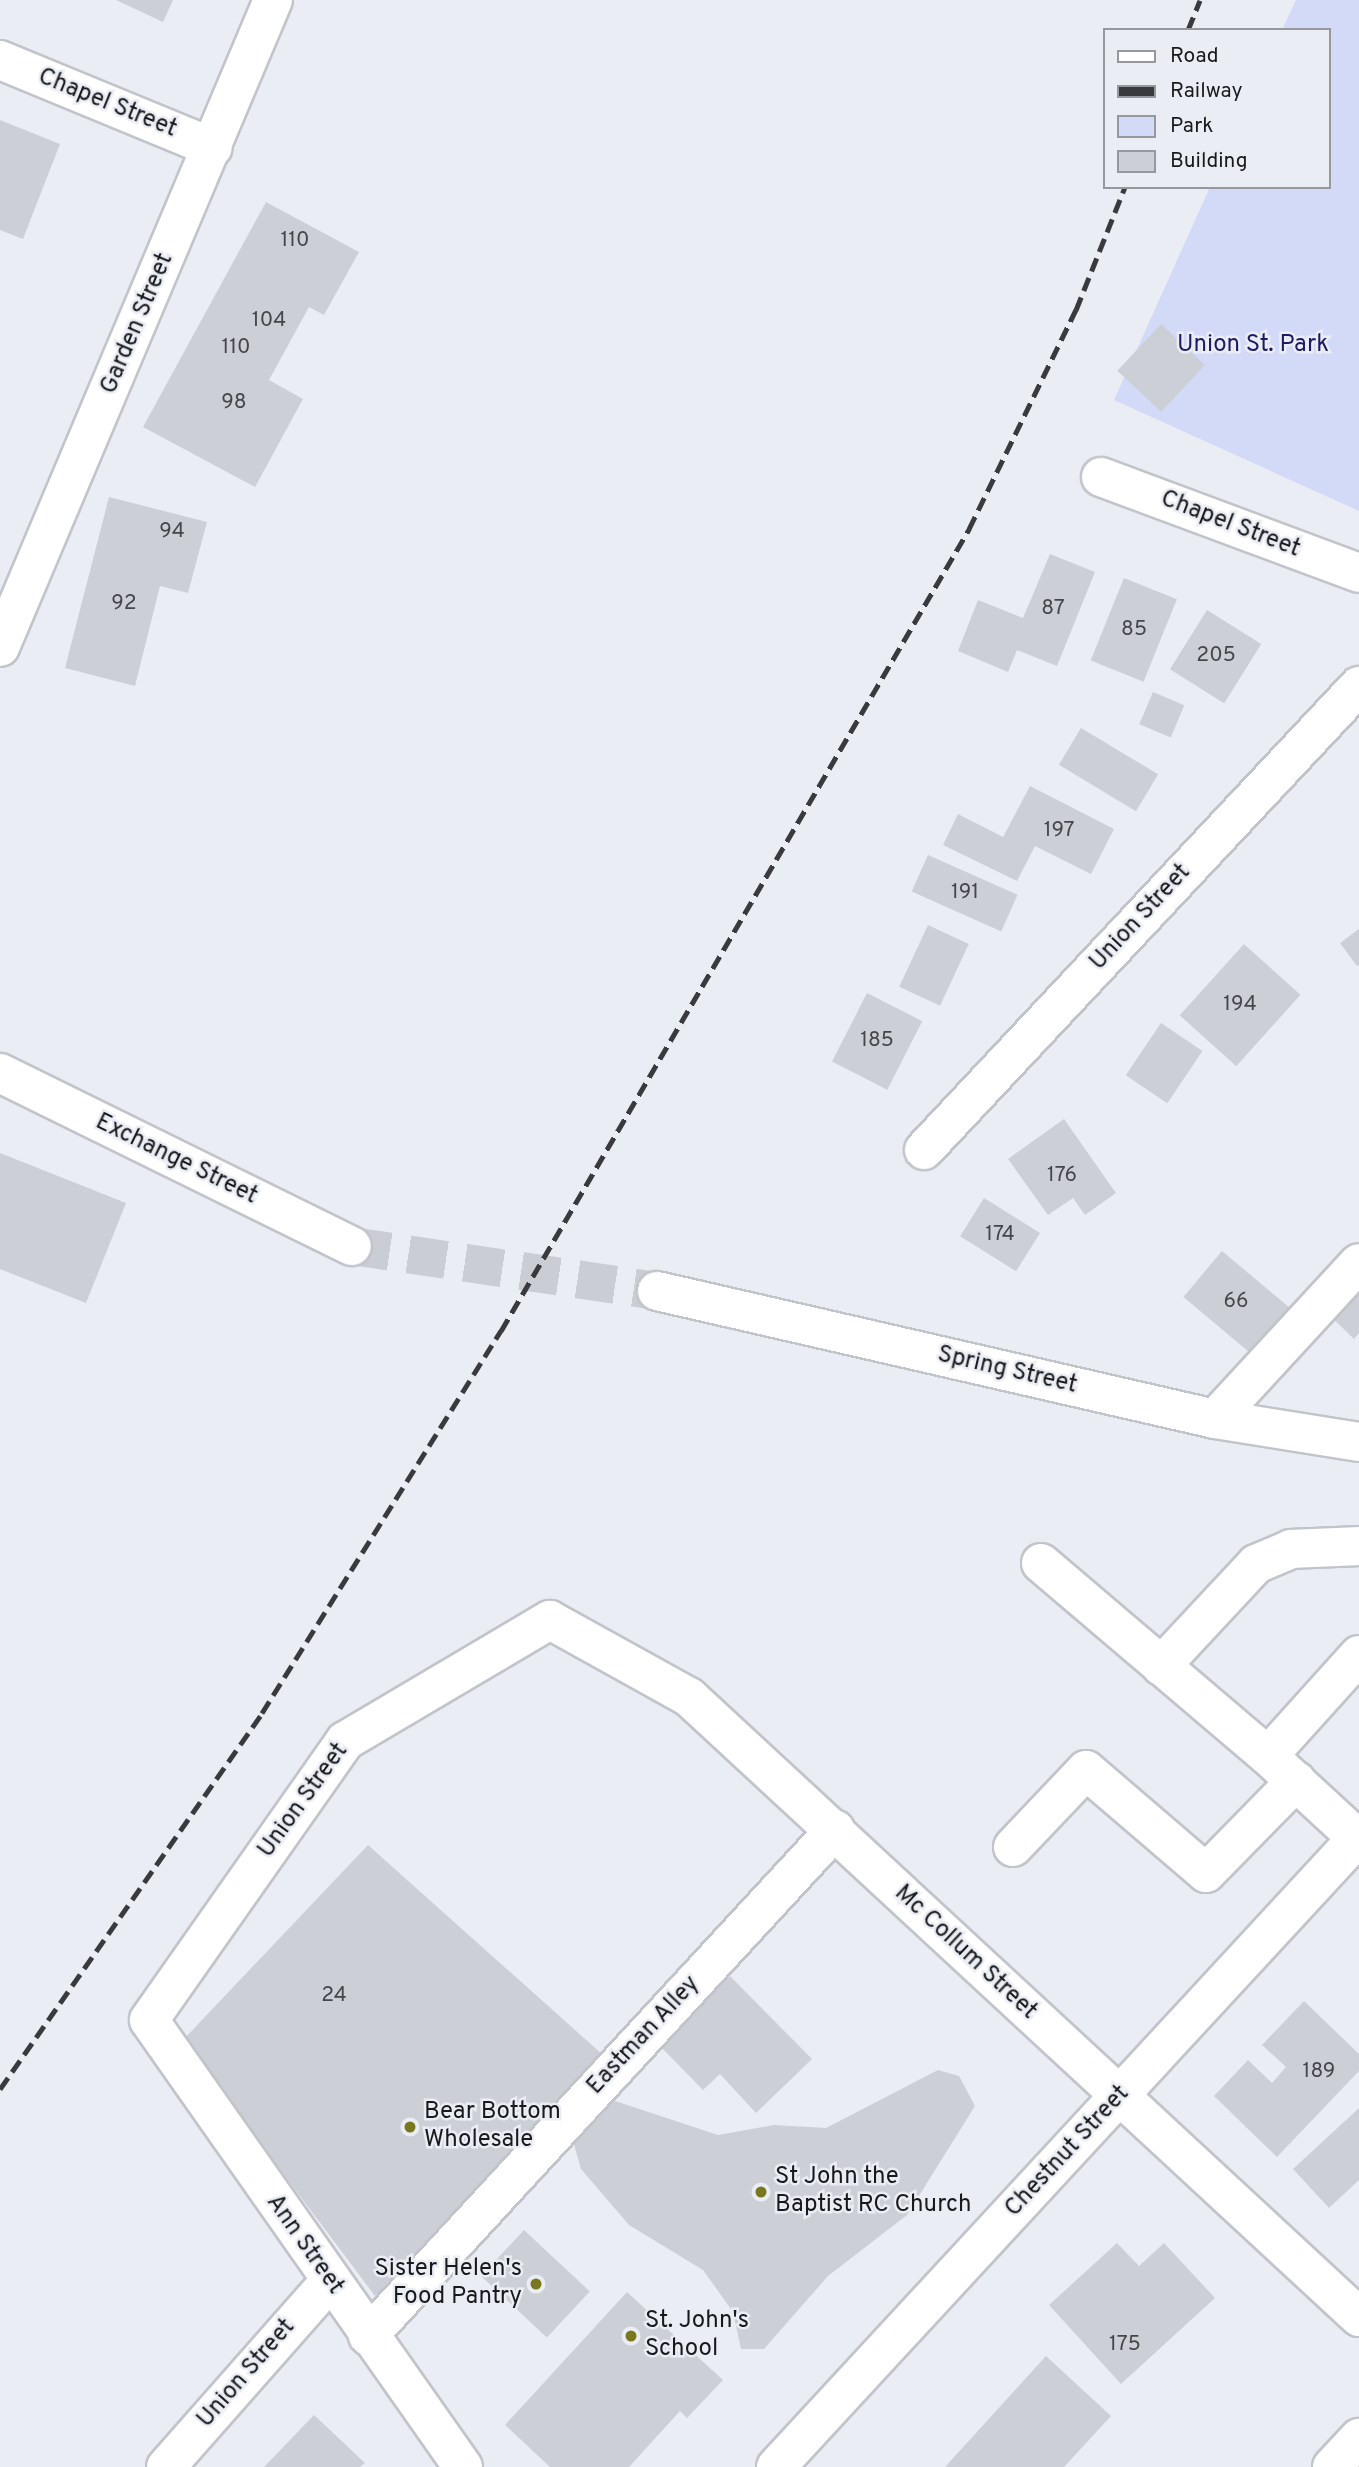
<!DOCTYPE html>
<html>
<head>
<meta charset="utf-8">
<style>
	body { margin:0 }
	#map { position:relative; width:1359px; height:2467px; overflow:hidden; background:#ebedf5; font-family:Overpass,sans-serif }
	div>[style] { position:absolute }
	.green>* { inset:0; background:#d3daf8 }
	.building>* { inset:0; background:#cdcfd6; transform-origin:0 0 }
	.minor-tunnel>* { height:38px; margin-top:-19px; transform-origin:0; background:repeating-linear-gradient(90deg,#cbcdd4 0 38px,transparent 0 57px) }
	.roads { filter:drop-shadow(2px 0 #c2c4cb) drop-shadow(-2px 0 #c2c4cb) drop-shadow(0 2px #c2c4cb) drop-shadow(0 -2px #c2c4cb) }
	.minor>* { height:38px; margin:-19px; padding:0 19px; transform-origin:19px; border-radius:19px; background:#fff }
	.rail>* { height:5px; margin-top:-2.5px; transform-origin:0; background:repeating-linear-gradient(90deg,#393a3d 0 14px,transparent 0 21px) }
	.dots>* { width:19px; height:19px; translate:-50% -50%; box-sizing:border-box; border:4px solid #ebedf5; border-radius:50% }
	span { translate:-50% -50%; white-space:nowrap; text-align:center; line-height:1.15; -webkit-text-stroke:5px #ebedf5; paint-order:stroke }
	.number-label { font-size:21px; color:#45464a }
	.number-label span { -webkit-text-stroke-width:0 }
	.street-label { font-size:24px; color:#18191b }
	.park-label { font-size:24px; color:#1b1c65 }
	.poi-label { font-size:24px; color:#18191b }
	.left { translate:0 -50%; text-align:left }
	.right { translate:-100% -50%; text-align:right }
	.legend { position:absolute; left:1103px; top:28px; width:228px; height:161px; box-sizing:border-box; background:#ebedf5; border:2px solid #97989e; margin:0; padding:9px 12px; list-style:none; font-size:21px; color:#18191b }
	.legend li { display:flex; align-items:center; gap:14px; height:35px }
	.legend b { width:35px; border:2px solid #97989e }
</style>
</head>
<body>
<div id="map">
	<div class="green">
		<div style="clip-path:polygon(1296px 0,1359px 0,1359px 511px,1114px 400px,1210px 187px,1329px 187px,1329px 30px,1282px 30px)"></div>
	</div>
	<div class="building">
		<div style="clip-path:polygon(116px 0,173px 0,163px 22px)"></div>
		<div style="clip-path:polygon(0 120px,60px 144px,23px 239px,0 230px)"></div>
		<div style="clip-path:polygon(266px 202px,359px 252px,324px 315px,309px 307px,269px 380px,303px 399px,255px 487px,143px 427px)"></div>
		<div style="left:1161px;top:324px;width:60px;height:64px;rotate:43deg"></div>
		<div style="clip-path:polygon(109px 497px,207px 522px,188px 593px,160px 586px,135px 686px,65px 668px)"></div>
		<div style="clip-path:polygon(1050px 554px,1095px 572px,1057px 666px,1017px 650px,1008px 672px,958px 651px,978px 600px,1023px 618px)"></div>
		<div style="left:1124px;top:578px;width:57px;height:89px;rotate:22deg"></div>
		<div style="left:1207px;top:610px;width:64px;height:70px;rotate:32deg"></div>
		<div style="left:1153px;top:692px;width:34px;height:35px;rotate:23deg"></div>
		<div style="left:1081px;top:728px;width:90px;height:43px;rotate:31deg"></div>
		<div style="clip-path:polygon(1030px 786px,1114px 829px,1091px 874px,1035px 846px,1017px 881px,943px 845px,958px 814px,1003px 837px)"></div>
		<div style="left:928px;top:855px;width:98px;height:40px;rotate:24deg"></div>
		<div style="left:928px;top:925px;width:45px;height:68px;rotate:25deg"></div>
		<div style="clip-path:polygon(1359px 929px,1359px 965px,1357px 966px,1340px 943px)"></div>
		<div style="left:1244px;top:944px;width:76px;height:96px;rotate:42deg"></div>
		<div style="left:867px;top:993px;width:62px;height:77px;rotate:27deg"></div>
		<div style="left:1161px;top:1023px;width:50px;height:63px;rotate:34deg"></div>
		<div style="clip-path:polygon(1064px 1119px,1116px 1193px,1085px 1215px,1073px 1198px,1048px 1215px,1008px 1159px)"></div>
		<div style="clip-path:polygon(0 1153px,126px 1203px,86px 1303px,0 1269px)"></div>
		<div style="left:984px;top:1198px;width:66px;height:45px;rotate:32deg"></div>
		<div style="left:1222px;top:1251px;width:88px;height:60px;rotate:40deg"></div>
		<div style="clip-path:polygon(1359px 1270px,1359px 1333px,1354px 1339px,1321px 1307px)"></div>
		<div style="clip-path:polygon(368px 1845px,603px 2055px,375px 2296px,183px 2040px)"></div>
		<div style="clip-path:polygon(730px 1976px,812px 2059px,756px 2113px,720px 2074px,703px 2090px,659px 2045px)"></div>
		<div style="clip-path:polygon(1304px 2001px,1359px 2054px,1359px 2071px,1277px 2157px,1214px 2096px,1248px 2060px,1272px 2083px,1286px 2067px,1262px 2045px)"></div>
		<div style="clip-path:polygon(938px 2070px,959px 2076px,975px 2106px,907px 2215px,828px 2276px,764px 2349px,741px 2349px,733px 2312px,703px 2270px,629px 2225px,581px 2169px,567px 2120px,591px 2093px,718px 2135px,774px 2125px,826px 2128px)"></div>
		<div style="clip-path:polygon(1359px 2108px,1359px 2180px,1329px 2208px,1293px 2169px)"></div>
		<div style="left:524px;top:2230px;width:90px;height:63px;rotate:43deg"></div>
		<div style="clip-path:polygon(1117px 2243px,1139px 2266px,1164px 2243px,1215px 2298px,1121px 2384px,1049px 2305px)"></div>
		<div style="clip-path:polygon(627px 2292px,723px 2380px,687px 2418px,680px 2411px,629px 2467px,550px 2467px,505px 2425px)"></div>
		<div style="clip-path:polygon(1046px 2356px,1111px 2416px,1064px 2467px,945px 2467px)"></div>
		<div style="clip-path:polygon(314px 2415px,365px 2463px,360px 2467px,264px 2467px)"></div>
	</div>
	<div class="minor-tunnel">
		<div style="left:352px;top:1246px;width:308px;rotate:8.4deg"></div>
	</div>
	<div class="roads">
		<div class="minor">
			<div style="left:0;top:60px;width:230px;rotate:22.4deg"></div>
			<div style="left:1101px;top:477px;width:275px;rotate:20.4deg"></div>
			<div style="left:0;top:647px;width:702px;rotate:-67.12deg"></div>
			<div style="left:0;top:1073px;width:392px;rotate:26.2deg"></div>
			<div style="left:924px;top:1150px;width:636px;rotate:-46.85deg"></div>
			<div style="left:657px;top:1291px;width:572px;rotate:12.92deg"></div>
			<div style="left:1215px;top:1419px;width:146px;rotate:9.1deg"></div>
			<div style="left:1215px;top:1419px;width:212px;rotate:-47.3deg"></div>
			<div style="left:1041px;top:1563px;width:298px;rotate:40.4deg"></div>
			<div style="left:1161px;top:1666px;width:139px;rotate:-47deg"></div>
			<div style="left:1256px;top:1564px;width:38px;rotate:-23deg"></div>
			<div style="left:1291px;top:1549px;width:68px;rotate:-2.5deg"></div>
			<div style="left:1357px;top:1838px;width:121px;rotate:-137.3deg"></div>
			<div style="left:1268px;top:1756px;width:136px;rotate:-48deg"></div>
			<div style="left:1013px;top:1847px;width:106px;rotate:-46.5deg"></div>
			<div style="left:1086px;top:1770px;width:158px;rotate:40.6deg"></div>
			<div style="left:1206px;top:1873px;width:129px;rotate:-45.6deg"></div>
			<div style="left:368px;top:2336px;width:689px;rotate:-47.3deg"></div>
			<div style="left:166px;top:2467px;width:247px;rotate:-48.6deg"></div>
			<div style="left:463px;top:2467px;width:546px;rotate:-125.09deg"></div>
			<div style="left:149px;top:2020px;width:341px;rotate:-54.9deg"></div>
			<div style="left:345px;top:1741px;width:238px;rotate:-30.6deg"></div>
			<div style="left:550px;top:1620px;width:159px;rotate:29deg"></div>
			<div style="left:689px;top:1697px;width:913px;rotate:42.78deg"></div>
			<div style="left:776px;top:2467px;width:859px;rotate:-47.26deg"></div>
			<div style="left:1332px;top:2467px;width:40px;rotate:-47deg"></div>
		</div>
	</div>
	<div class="rail">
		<div style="left:1188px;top:30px;width:32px;rotate:-68deg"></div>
		<div style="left:0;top:2089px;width:458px;rotate:-55.1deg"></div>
		<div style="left:262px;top:1713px;width:451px;rotate:-58deg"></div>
		<div style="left:501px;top:1331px;width:929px;rotate:-59.73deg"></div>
		<div style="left:969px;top:529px;width:244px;rotate:-64deg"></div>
		<div style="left:1076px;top:310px;width:132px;rotate:-68.3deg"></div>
	</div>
	<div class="dots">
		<div style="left:410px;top:2127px;background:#7a781e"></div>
		<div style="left:761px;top:2192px;background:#7a781e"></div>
		<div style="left:536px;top:2284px;background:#7a781e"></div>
		<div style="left:631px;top:2336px;background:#7a781e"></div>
	</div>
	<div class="number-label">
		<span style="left:295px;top:241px">110</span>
		<span style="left:269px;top:321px">104</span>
		<span style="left:236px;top:348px">110</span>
		<span style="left:234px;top:403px">98</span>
		<span style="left:172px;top:532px">94</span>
		<span style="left:124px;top:604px">92</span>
		<span style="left:1053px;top:609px">87</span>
		<span style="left:1134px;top:630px">85</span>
		<span style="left:1216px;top:656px">205</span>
		<span style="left:1059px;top:831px">197</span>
		<span style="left:965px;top:893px">191</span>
		<span style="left:1240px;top:1005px">194</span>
		<span style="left:877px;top:1041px">185</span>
		<span style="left:1062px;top:1176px">176</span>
		<span style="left:1000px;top:1235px">174</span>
		<span style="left:1236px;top:1302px">66</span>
		<span style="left:334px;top:1996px">24</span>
		<span style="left:1319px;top:2072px">189</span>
		<span style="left:1125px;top:2345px">175</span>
	</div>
	<div class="street-label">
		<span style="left:107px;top:104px;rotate:22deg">Chapel Street</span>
		<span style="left:138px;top:324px;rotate:-67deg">Garden Street</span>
		<span style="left:1230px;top:525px;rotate:21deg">Chapel Street</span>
		<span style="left:1141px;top:918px;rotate:-47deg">Union Street</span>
		<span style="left:176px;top:1160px;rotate:26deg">Exchange Street</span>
		<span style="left:1007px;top:1371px;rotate:13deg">Spring Street</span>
		<span style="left:304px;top:1801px;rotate:-54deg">Union Street</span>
		<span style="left:965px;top:1953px;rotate:43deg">Mc Collum Street</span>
		<span style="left:644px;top:2036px;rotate:-47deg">Eastman Alley</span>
		<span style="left:1068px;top:2152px;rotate:-47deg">Chestnut Street</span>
		<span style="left:304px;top:2245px;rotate:55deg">Ann Street</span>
		<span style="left:247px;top:2374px;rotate:-49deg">Union Street</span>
	</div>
	<div class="park-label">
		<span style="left:1253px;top:346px">Union St. Park</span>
	</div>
	<div class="poi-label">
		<span class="left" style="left:424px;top:2127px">Bear Bottom<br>Wholesale</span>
		<span class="left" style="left:775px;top:2192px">St John the<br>Baptist RC Church</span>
		<span class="right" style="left:522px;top:2284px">Sister Helen's<br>Food Pantry</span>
		<span class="left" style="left:645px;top:2336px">St. John's<br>School</span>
	</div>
	<ul class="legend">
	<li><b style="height:9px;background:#fff"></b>Road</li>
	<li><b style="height:9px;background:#393a3d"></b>Railway</li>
	<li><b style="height:19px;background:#d3daf8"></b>Park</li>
	<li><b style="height:19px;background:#cdcfd6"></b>Building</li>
	</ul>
</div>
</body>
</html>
